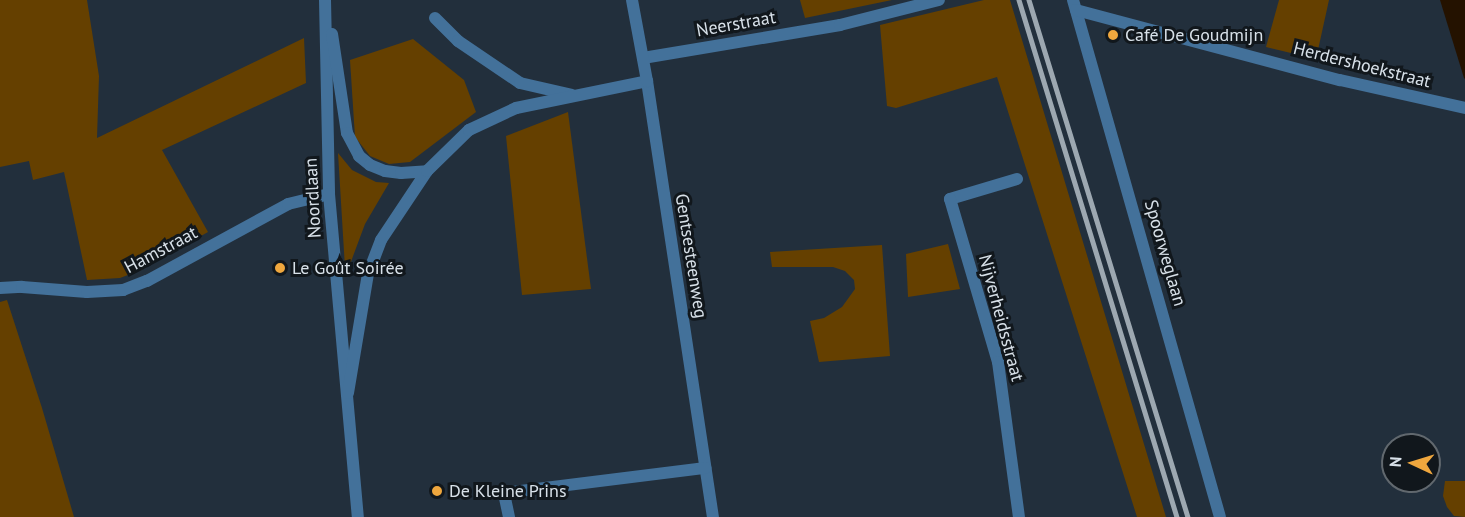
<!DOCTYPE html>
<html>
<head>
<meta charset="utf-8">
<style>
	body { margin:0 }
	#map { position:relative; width:1465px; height:517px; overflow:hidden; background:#222f3c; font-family:"PT Sans",sans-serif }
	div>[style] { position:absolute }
	.green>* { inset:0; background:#654000 }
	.water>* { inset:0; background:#241200 }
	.minor>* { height:12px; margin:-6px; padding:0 6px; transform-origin:6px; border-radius:6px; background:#43719a }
	.tertiary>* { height:12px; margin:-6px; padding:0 6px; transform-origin:6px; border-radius:6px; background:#43719a }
	.rail>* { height:4.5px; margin:-2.25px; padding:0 2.25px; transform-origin:2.25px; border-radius:2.25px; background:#9da8b1 }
	.dots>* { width:16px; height:16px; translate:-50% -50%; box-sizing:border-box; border:3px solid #11171c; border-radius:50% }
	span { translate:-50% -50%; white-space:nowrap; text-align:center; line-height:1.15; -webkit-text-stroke:6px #11171c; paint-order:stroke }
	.street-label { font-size:18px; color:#d8e1e9 }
	.poi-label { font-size:18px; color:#d8e1e9 }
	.left { translate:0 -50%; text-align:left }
	.north { position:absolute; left:1381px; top:433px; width:60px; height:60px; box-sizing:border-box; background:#11171c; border:2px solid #61686e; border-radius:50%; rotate:274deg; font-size:16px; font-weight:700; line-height:24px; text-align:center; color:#d8e1e9 }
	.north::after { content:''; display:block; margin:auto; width:21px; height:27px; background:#efa73e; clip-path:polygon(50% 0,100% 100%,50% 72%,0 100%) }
</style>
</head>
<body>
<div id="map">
	<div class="green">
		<div style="clip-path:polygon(0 0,87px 0,99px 76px,97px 138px,304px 38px,306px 83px,162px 150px,208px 232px,141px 270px,120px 278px,87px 280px,64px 172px,33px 180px,29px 161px,0 167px)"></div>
		<div style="clip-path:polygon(800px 0,892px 0,805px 18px)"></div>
		<div style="clip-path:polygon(984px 0,1010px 0,1166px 517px,1137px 517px,997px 77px,896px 108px,887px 106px,880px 25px)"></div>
		<div style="clip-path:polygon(1279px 0,1329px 0,1316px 59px,1266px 47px)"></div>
		<div style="clip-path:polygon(413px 39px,464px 80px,476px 112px,410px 162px,389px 164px,370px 156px,355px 137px,350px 60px)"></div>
		<div style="clip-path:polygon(568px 112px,591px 289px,522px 295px,506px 136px)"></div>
		<div style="clip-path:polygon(338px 153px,352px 170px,376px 182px,389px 183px,365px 224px,349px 267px,345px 268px)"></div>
		<div style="clip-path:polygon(948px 244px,960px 289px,908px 297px,906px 254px)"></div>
		<div style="clip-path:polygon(882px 245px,890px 356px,819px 362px,810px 321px,824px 318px,842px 307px,855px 289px,854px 280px,845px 271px,833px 267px,772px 267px,770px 252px)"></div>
		<div style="clip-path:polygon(7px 300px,42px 408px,74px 517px,0 517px,0 302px)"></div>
		<div style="clip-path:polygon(1445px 481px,1465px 481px,1465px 517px,1454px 516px,1447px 507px,1443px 496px)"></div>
	</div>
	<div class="water">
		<div style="clip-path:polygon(1440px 0,1465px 0,1465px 79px,1464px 78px)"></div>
	</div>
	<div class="minor">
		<div style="left:1073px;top:0;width:537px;rotate:74.13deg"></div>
		<div style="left:1076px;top:10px;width:273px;rotate:14.9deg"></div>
		<div style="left:1340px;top:80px;width:128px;rotate:12.6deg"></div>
		<div style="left:435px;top:18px;width:33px;rotate:45deg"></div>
		<div style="left:458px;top:41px;width:75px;rotate:34.1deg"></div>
		<div style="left:520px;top:83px;width:53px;rotate:13deg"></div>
		<div style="left:643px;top:58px;width:200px;rotate:-9.5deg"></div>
		<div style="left:840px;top:25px;width:102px;rotate:-14.2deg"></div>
		<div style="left:647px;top:81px;width:441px;rotate:81.4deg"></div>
		<div style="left:1017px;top:179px;width:70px;rotate:163.4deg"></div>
		<div style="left:950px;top:199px;width:170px;rotate:73.6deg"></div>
		<div style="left:998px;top:362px;width:156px;rotate:82.3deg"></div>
		<div style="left:0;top:288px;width:22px;rotate:-3deg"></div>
		<div style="left:22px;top:287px;width:65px;rotate:4.4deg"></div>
		<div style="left:87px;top:292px;width:36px;rotate:-3deg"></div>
		<div style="left:123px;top:290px;width:26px;rotate:-21deg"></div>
		<div style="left:147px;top:281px;width:161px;rotate:-28.6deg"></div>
		<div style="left:288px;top:204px;width:42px;rotate:-13.7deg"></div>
		<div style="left:509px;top:517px;width:25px;rotate:-102deg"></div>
		<div style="left:504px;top:493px;width:203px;rotate:-7.1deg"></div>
	</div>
	<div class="tertiary">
		<div style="left:325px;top:0;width:194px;rotate:88.8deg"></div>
		<div style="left:329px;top:194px;width:324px;rotate:84.9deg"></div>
		<div style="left:332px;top:34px;width:100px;rotate:81.4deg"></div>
		<div style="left:347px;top:133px;width:26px;rotate:62deg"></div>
		<div style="left:359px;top:156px;width:14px;rotate:39deg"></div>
		<div style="left:370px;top:165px;width:16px;rotate:22deg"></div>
		<div style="left:385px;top:171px;width:16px;rotate:7deg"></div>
		<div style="left:401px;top:173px;width:26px;rotate:-4deg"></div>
		<div style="left:348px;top:393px;width:121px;rotate:-80.5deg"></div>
		<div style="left:368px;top:274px;width:36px;rotate:-69deg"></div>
		<div style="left:381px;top:240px;width:83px;rotate:-56.3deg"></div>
		<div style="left:427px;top:171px;width:59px;rotate:-44.3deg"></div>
		<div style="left:469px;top:130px;width:52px;rotate:-25.1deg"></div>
		<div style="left:516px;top:108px;width:134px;rotate:-11.6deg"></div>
		<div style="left:647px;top:81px;width:82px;rotate:-100.5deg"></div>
	</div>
	<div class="rail">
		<div style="left:1019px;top:0;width:541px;rotate:73.01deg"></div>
		<div style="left:1029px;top:0;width:541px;rotate:72.91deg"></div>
	</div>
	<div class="dots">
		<div style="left:1113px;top:35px;background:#efa73e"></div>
		<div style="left:280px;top:268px;background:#efa73e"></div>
		<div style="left:437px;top:491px;background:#efa73e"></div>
	</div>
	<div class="street-label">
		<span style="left:736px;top:24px;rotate:-10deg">Neerstraat</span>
		<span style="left:1362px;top:65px;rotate:14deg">Herdershoekstraat</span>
		<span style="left:313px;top:198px;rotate:-93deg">Noordlaan</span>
		<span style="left:161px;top:250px;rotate:-28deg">Hamstraat</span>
		<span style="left:1165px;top:253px;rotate:74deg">Spoorweglaan</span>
		<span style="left:691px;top:256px;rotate:81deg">Gentsesteenweg</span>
		<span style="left:1001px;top:318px;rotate:75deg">Nijverheidsstraat</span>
	</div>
	<div class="poi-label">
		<span class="left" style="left:1125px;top:35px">Café De Goudmijn</span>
		<span class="left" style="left:292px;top:268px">Le Goût Soirée</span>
		<span class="left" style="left:449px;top:491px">De Kleine Prins</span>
	</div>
	<div class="north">N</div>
</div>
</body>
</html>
